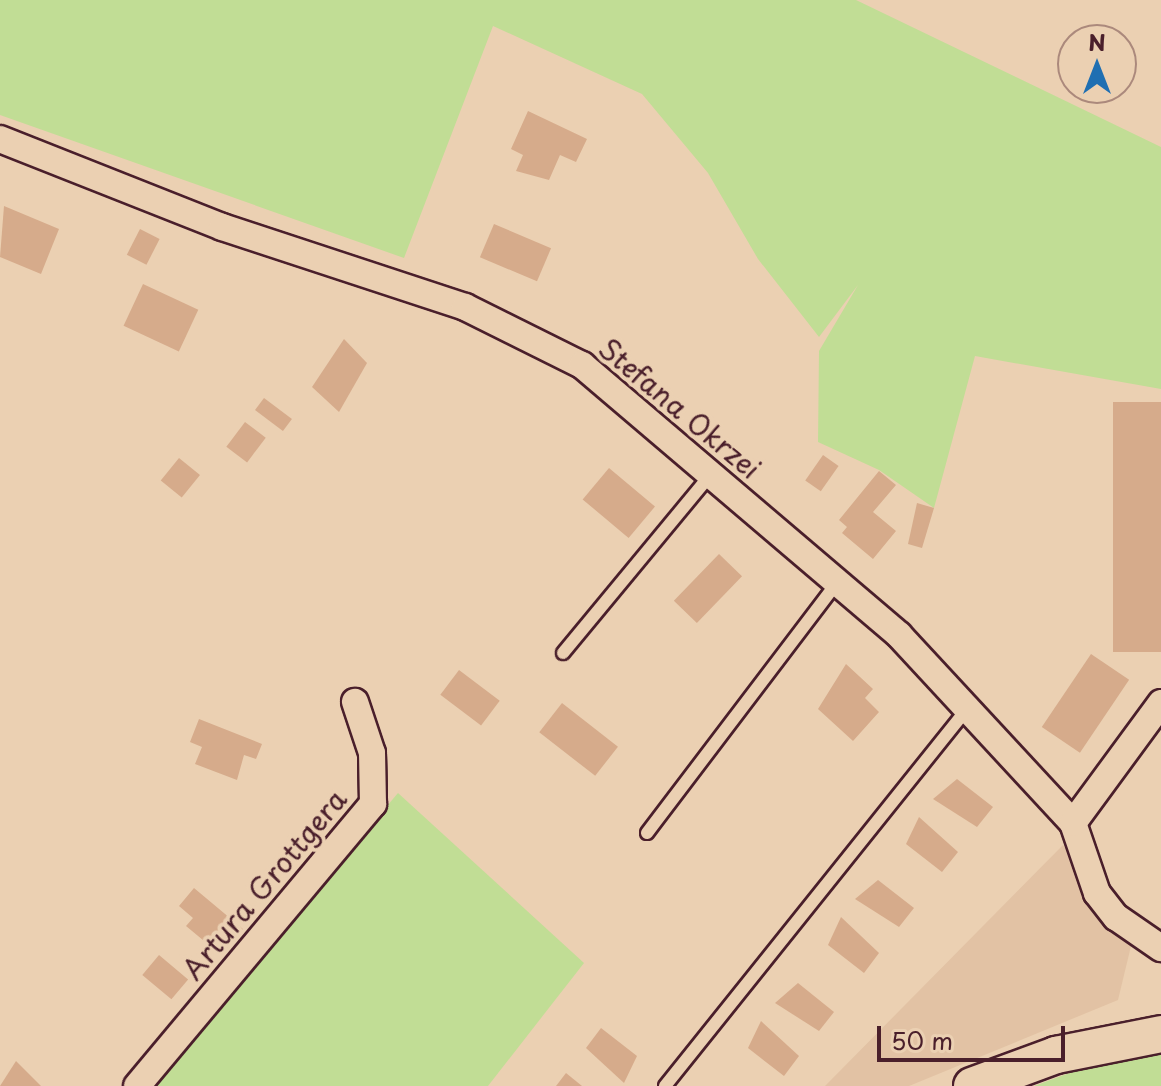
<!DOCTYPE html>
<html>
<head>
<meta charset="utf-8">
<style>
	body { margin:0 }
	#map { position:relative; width:1161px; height:1086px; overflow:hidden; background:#ebd0b2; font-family:"Playpen Sans",sans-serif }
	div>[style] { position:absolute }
	.built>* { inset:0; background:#e2c2a4 }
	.green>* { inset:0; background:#c1dd95 }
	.building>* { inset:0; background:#d6ab8b; transform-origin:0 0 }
	.roads { filter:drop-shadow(2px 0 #4a1f2b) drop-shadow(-2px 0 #4a1f2b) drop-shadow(0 2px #4a1f2b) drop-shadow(0 -2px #4a1f2b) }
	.lane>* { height:12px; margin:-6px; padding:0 6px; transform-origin:6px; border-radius:6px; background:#ebd0b2 }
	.street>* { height:26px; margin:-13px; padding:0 13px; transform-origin:13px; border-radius:13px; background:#ebd0b2 }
	.secondary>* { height:36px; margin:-18px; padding:0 18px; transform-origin:18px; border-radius:18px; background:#ebd0b2 }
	span { translate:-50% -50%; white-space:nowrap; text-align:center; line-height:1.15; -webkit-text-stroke:8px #ebd0b2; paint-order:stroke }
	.street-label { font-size:28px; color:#4a1f2b }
	.north { position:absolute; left:1057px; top:24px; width:80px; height:80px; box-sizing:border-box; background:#ebd0b2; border:2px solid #ab897c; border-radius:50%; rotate:0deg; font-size:22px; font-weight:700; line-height:32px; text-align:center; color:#4a1f2b }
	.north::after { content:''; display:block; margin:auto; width:28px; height:36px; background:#1f6fb2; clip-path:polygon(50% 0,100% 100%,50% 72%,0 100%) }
	.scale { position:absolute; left:877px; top:1026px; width:188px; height:36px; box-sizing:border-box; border:4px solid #4a1f2b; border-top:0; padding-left:10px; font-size:24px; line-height:28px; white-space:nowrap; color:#4a1f2b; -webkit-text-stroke:6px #ebd0b2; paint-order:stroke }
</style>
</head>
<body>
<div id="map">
	<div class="built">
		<div style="clip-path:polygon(1063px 845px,1132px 942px,1118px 1000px,909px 1086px,825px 1086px)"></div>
	</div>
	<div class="green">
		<div style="clip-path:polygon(0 0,856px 0,1161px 147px,1161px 389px,975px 356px,934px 508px,879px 470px,818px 442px,819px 351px,858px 285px,819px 337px,758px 259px,708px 173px,642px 94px,493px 26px,404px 258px,0 115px)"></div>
		<div style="clip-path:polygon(398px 793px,584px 963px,488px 1086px,150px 1086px)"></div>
		<div style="clip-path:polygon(1121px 1054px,1161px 1055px,1161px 1086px,1034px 1086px)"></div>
	</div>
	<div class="building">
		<div style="clip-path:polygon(528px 111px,587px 139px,576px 162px,560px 155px,549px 180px,516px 171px,523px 155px,511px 149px)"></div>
		<div style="clip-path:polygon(4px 206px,59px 229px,41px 274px,0 257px)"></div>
		<div style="left:494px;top:224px;width:62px;height:36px;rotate:23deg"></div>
		<div style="left:140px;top:229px;width:22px;height:29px;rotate:27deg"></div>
		<div style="left:143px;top:284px;width:61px;height:46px;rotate:25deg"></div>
		<div style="clip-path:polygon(344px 339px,367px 363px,339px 412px,312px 387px)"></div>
		<div style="left:264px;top:398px;width:35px;height:15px;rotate:37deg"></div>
		<div style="left:1113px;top:402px;width:48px;height:250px"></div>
		<div style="left:245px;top:422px;width:26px;height:31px;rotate:37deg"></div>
		<div style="left:823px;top:455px;width:19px;height:31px;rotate:35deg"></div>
		<div style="left:179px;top:458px;width:27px;height:29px;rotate:39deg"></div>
		<div style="left:609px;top:468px;width:60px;height:41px;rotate:40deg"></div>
		<div style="clip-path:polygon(879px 471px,896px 485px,873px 512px,896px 531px,873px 559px,842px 533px,847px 527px,839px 520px)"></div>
		<div style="clip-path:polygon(917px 503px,934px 508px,922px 548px,908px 544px)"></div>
		<div style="left:719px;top:554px;width:32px;height:65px;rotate:44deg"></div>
		<div style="left:1091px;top:654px;width:46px;height:88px;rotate:34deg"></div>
		<div style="clip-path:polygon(846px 664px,873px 689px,865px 698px,879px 712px,853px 741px,818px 709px)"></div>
		<div style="left:459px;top:670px;width:51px;height:31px;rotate:37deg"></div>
		<div style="left:562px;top:703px;width:71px;height:37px;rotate:38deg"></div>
		<div style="clip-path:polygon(199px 719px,262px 744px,256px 759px,244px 755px,237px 780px,195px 764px,202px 747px,190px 742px)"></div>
		<div style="clip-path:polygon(957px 779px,993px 807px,977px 827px,933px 799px)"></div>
		<div style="clip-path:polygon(919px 817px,958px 852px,942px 872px,906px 844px)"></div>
		<div style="clip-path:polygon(878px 880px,914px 908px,899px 927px,855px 899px)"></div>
		<div style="clip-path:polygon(194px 888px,243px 929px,221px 955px,186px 926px,193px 918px,179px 906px)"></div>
		<div style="clip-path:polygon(841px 917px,879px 953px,864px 973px,828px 945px)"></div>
		<div style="left:159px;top:955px;width:38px;height:26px;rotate:40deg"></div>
		<div style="clip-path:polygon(798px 983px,834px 1012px,819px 1031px,775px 1003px)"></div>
		<div style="clip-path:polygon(761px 1021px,799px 1056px,784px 1076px,748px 1048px)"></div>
		<div style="clip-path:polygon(601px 1028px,637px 1056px,624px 1083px,586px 1048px)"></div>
		<div style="clip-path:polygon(16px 1061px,41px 1086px,0 1086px)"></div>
		<div style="clip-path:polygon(566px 1073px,582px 1086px,556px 1086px)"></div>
	</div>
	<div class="roads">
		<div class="lane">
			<div style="left:563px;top:653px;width:232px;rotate:-50.4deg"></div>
			<div style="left:647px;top:833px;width:314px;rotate:-52.8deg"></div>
			<div style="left:665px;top:1086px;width:484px;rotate:-51.3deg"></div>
		</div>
		<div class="street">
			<div style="left:0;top:139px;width:239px;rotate:21.6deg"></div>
			<div style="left:222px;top:227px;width:256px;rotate:18.2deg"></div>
			<div style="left:465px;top:307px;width:131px;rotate:26.4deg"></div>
			<div style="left:582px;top:365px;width:416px;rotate:40.4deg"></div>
			<div style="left:899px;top:635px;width:256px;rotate:47.2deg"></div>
			<div style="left:1073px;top:823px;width:74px;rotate:71.1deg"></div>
			<div style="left:1097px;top:893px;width:31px;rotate:52deg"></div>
			<div style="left:1116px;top:917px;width:55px;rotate:34.6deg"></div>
			<div style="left:1073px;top:823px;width:149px;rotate:-53.7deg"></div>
			<div style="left:137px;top:1086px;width:368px;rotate:-50.1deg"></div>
			<div style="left:373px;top:804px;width:51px;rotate:-91.1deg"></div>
			<div style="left:372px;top:753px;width:54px;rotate:-108.4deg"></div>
		</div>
		<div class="secondary">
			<div style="left:972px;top:1086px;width:90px;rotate:-20.3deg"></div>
			<div style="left:1056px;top:1055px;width:107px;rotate:-11.3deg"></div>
		</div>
	</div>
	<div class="street-label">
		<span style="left:680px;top:408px;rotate:40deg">Stefana Okrzei</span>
		<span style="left:264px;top:884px;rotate:-50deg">Artura Grottgera</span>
	</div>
	<div class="north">N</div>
	<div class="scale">50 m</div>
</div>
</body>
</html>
